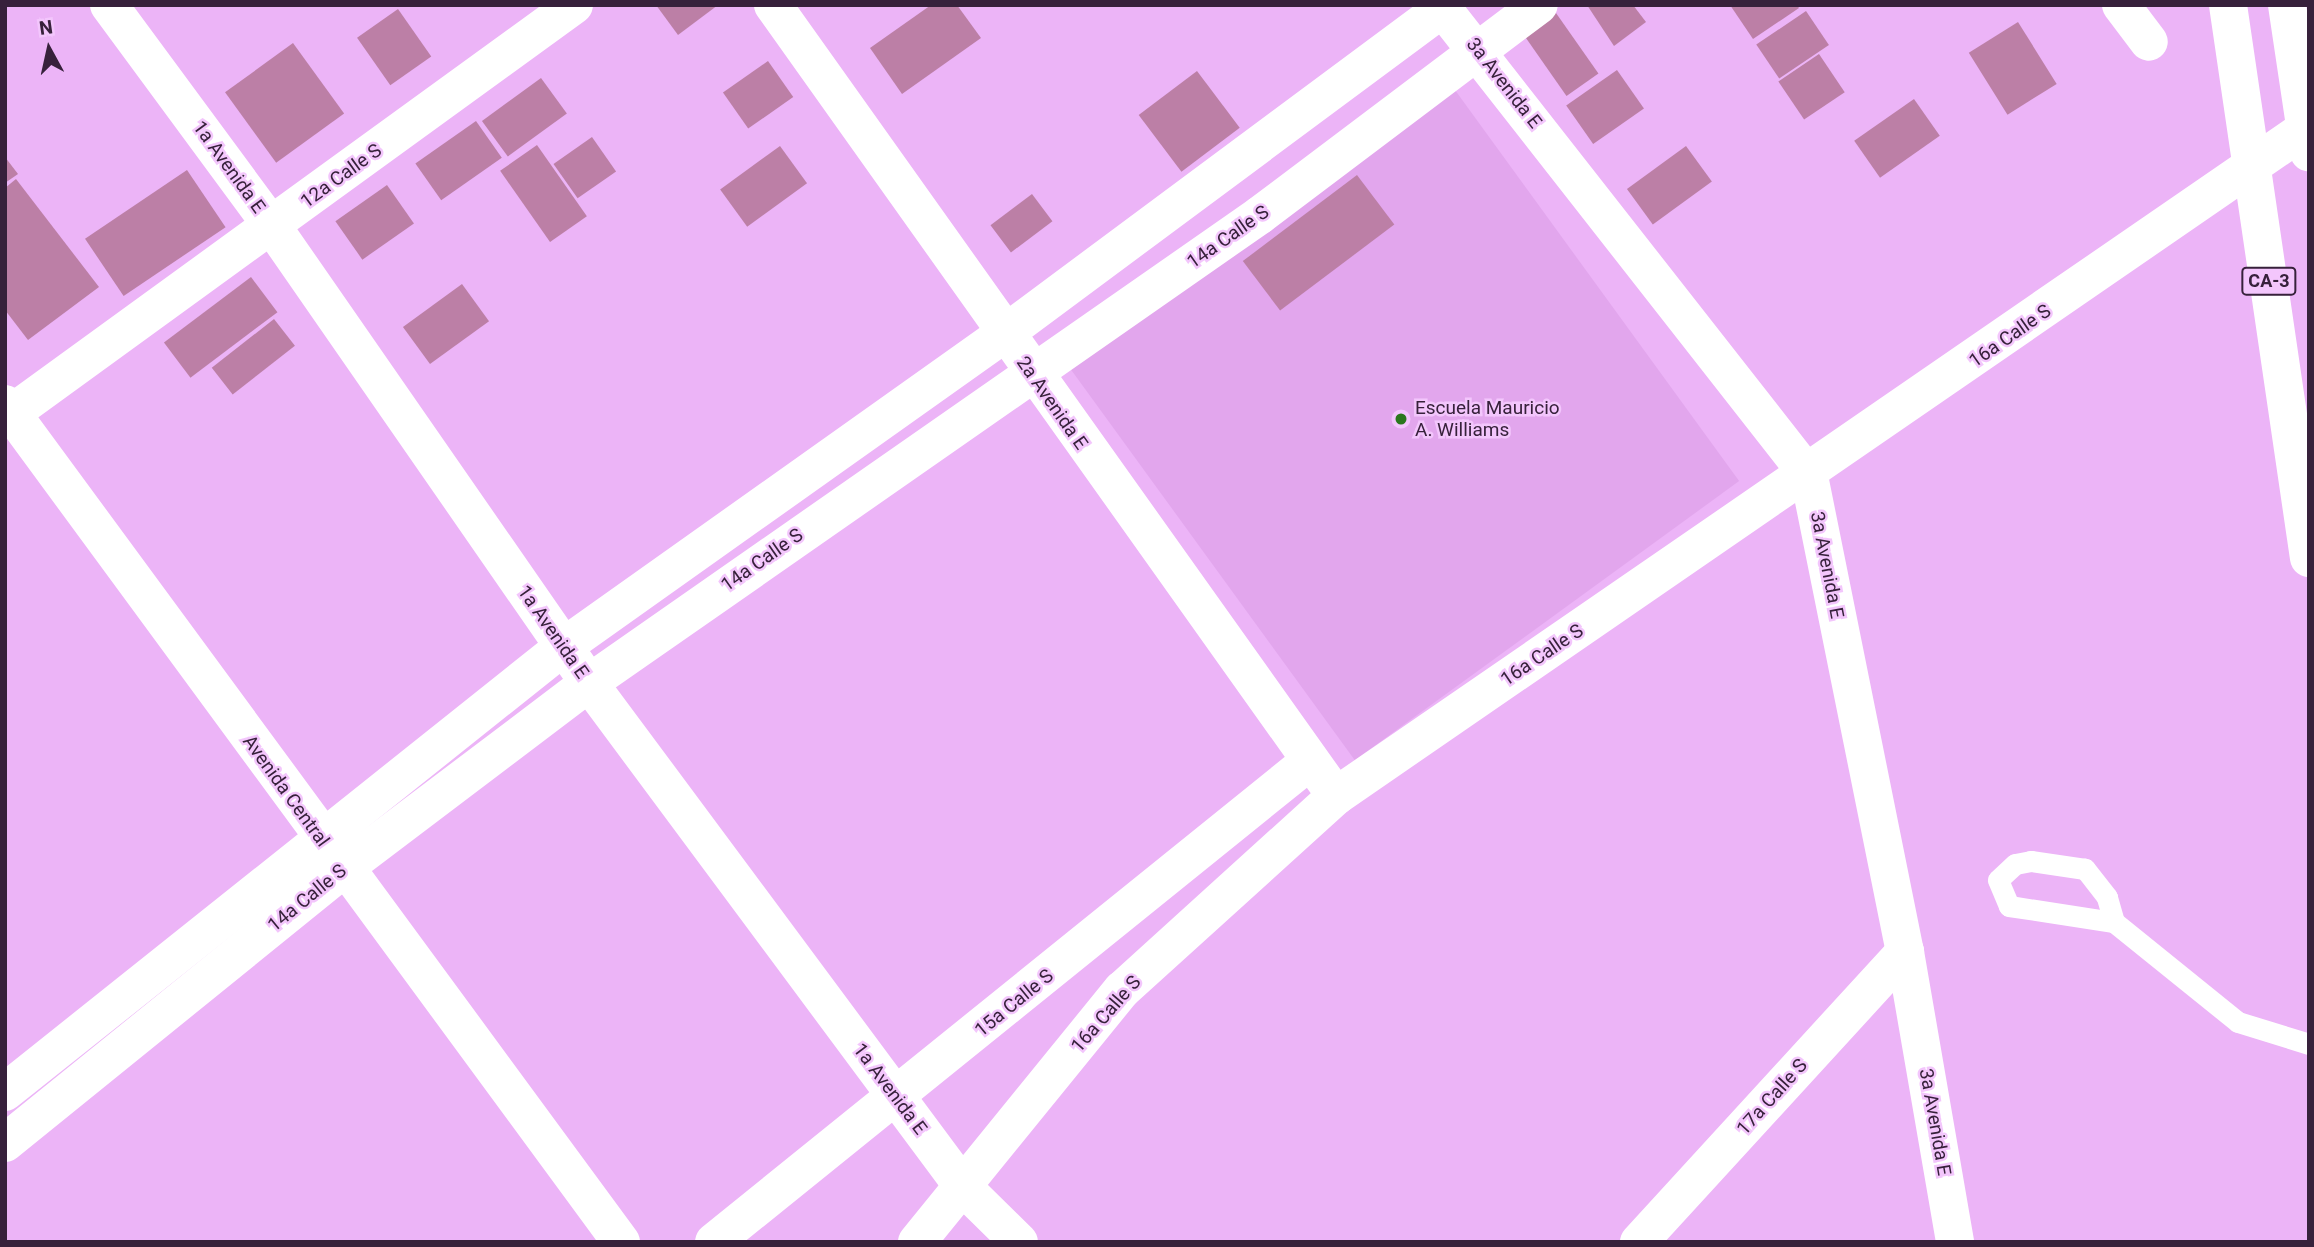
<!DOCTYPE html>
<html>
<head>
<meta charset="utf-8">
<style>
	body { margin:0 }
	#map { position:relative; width:2314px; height:1247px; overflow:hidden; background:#ecb4f7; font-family:Roboto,sans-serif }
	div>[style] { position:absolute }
	.built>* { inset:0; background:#e2a6ed; transform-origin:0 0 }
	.building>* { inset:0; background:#bc7fa6; transform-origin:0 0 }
	.lane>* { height:21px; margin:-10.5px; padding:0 10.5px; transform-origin:10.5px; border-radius:10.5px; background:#fff }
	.street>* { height:38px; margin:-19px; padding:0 19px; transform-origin:19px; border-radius:19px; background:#fff }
	.secondary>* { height:38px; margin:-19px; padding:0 19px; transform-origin:19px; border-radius:19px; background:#fff }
	.highway>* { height:38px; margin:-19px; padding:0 19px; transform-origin:19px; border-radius:19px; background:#fff }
	.dots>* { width:19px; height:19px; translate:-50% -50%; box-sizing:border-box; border:4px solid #f3c6fc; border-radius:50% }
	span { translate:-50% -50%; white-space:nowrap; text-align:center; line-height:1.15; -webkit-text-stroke:5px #f3c6fc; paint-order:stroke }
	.shield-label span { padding:2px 5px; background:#f3c6fc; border:2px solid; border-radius:5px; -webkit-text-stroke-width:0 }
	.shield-label { font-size:18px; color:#37213b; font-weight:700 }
	.street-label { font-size:19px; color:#37213b }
	.poi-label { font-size:19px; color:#37213b }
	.left { translate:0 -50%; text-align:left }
	.frame { position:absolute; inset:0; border:7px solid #37213b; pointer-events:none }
	.north { position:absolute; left:14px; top:14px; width:70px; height:70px; -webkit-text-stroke:5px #f3c6fc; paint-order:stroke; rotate:352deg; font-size:19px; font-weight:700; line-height:28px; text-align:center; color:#37213b }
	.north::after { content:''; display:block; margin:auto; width:24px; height:32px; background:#37213b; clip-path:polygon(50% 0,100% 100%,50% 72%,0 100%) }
</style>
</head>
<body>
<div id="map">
	<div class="built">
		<div style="left:1447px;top:79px;width:497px;height:475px;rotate:54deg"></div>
	</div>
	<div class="building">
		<div style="clip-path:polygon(656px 5px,718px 5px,678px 35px)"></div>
		<div style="clip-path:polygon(931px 5px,957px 5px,981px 38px,902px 94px,870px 48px)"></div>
		<div style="clip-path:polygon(1587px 5px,1633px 5px,1646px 22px,1614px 46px)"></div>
		<div style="clip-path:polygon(1730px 5px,1797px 5px,1799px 8px,1753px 39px)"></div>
		<div style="left:398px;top:9px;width:58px;height:50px;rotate:55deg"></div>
		<div style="left:1806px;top:11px;width:41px;height:60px;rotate:56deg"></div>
		<div style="left:1556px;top:13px;width:74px;height:39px;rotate:55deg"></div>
		<div style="left:2018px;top:22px;width:73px;height:58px;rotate:58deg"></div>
		<div style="left:293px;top:43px;width:87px;height:84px;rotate:54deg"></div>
		<div style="left:1819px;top:54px;width:46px;height:49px;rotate:56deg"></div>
		<div style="left:768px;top:61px;width:44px;height:55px;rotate:55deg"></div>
		<div style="left:1617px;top:70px;width:47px;height:62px;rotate:55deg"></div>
		<div style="left:1197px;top:71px;width:71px;height:73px;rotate:53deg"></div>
		<div style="left:541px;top:78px;width:44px;height:73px;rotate:54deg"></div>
		<div style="left:1914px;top:99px;width:45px;height:73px;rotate:55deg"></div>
		<div style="left:476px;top:121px;width:45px;height:74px;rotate:55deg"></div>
		<div style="left:592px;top:137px;width:42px;height:47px;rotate:55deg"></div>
		<div style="left:537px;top:145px;width:87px;height:45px;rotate:55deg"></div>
		<div style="left:780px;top:146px;width:46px;height:74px;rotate:54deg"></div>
		<div style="left:1686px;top:146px;width:44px;height:73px;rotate:54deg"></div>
		<div style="clip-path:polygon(5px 157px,18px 174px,5px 183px)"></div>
		<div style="left:187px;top:170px;width:69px;height:123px;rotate:56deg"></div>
		<div style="left:1357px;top:175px;width:62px;height:143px;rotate:53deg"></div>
		<div style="clip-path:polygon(16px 179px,99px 287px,28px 340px,5px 310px,5px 188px)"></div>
		<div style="left:387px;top:185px;width:47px;height:63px;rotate:55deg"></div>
		<div style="left:1032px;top:194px;width:34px;height:52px;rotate:53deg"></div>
		<div style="left:251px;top:277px;width:44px;height:109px;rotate:53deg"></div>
		<div style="left:462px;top:284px;width:46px;height:73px;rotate:54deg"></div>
		<div style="left:274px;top:319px;width:34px;height:79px;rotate:52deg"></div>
	</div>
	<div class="lane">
		<div style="left:2114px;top:922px;width:26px;rotate:-106deg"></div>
		<div style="left:2107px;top:897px;width:36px;rotate:-128deg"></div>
		<div style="left:2085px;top:869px;width:55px;rotate:-171.6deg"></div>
		<div style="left:2031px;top:861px;width:16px;rotate:169deg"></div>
		<div style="left:2015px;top:864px;width:23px;rotate:137deg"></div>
		<div style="left:1998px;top:880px;width:28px;rotate:67deg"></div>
		<div style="left:2009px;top:906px;width:106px;rotate:8.7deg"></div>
		<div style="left:2114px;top:922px;width:159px;rotate:38.9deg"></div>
		<div style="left:2238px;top:1022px;width:74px;rotate:17.2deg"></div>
	</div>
	<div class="street">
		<div style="left:109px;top:5px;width:275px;rotate:53.6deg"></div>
		<div style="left:272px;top:226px;width:556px;rotate:55.25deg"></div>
		<div style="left:589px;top:683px;width:629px;rotate:53.4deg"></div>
		<div style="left:964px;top:1188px;width:77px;rotate:44.5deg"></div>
		<div style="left:773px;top:5px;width:971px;rotate:54.56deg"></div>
		<div style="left:1440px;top:5px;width:598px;rotate:51.92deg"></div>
		<div style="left:1809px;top:476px;width:486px;rotate:78.6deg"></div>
		<div style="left:1905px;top:952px;width:294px;rotate:80.2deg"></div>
		<div style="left:2121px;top:5px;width:46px;rotate:52.9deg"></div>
		<div style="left:5px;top:418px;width:703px;rotate:-35.97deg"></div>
		<div style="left:714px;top:1242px;width:766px;rotate:-38.91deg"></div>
		<div style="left:917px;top:1242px;width:325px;rotate:-50.9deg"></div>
		<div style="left:1122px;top:990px;width:289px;rotate:-42.2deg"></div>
		<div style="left:1336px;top:796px;width:1176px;rotate:-34.54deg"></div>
		<div style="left:1639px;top:1242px;width:394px;rotate:-47.5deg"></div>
	</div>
	<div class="secondary">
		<div style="left:5px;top:404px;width:1040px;rotate:53.68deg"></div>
		<div style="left:5px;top:1092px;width:714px;rotate:-38.57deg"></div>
		<div style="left:563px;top:647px;width:541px;rotate:-35.37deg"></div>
		<div style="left:1004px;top:334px;width:552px;rotate:-36.6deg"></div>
		<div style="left:5px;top:1143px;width:435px;rotate:-39deg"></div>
		<div style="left:343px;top:869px;width:308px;rotate:-37.1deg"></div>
		<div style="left:589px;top:683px;width:818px;rotate:-34.89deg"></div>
		<div style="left:1260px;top:215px;width:349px;rotate:-37deg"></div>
	</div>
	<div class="highway">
		<div style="left:2228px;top:5px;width:559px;rotate:81.67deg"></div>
		<div style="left:2287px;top:5px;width:149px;rotate:81.5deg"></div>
	</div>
	<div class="dots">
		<div style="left:1401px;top:419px;background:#2a771d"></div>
	</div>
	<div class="shield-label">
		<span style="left:2269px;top:281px">CA-3</span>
	</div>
	<div class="street-label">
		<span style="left:1504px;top:83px;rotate:52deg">3a Avenida E</span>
		<span style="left:229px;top:167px;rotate:54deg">1a Avenida E</span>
		<span style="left:341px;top:176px;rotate:-36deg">12a Calle S</span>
		<span style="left:1228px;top:237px;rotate:-35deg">14a Calle S</span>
		<span style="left:2010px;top:336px;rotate:-35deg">16a Calle S</span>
		<span style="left:1052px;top:403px;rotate:55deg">2a Avenida E</span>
		<span style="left:762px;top:560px;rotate:-35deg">14a Calle S</span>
		<span style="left:1827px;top:565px;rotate:79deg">3a Avenida E</span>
		<span style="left:553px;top:632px;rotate:55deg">1a Avenida E</span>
		<span style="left:1542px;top:655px;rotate:-34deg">16a Calle S</span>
		<span style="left:286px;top:791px;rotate:54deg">Avenida Central</span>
		<span style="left:307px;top:898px;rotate:-39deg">14a Calle S</span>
		<span style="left:1014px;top:1003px;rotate:-39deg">15a Calle S</span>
		<span style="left:1106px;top:1014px;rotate:-49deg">16a Calle S</span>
		<span style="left:890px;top:1089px;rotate:53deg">1a Avenida E</span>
		<span style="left:1772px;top:1097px;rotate:-48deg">17a Calle S</span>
		<span style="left:1935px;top:1122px;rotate:80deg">3a Avenida E</span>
	</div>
	<div class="poi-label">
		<span class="left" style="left:1415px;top:419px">Escuela Mauricio<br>A. Williams</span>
	</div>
	<div class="frame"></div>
	<div class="north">N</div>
</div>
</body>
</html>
